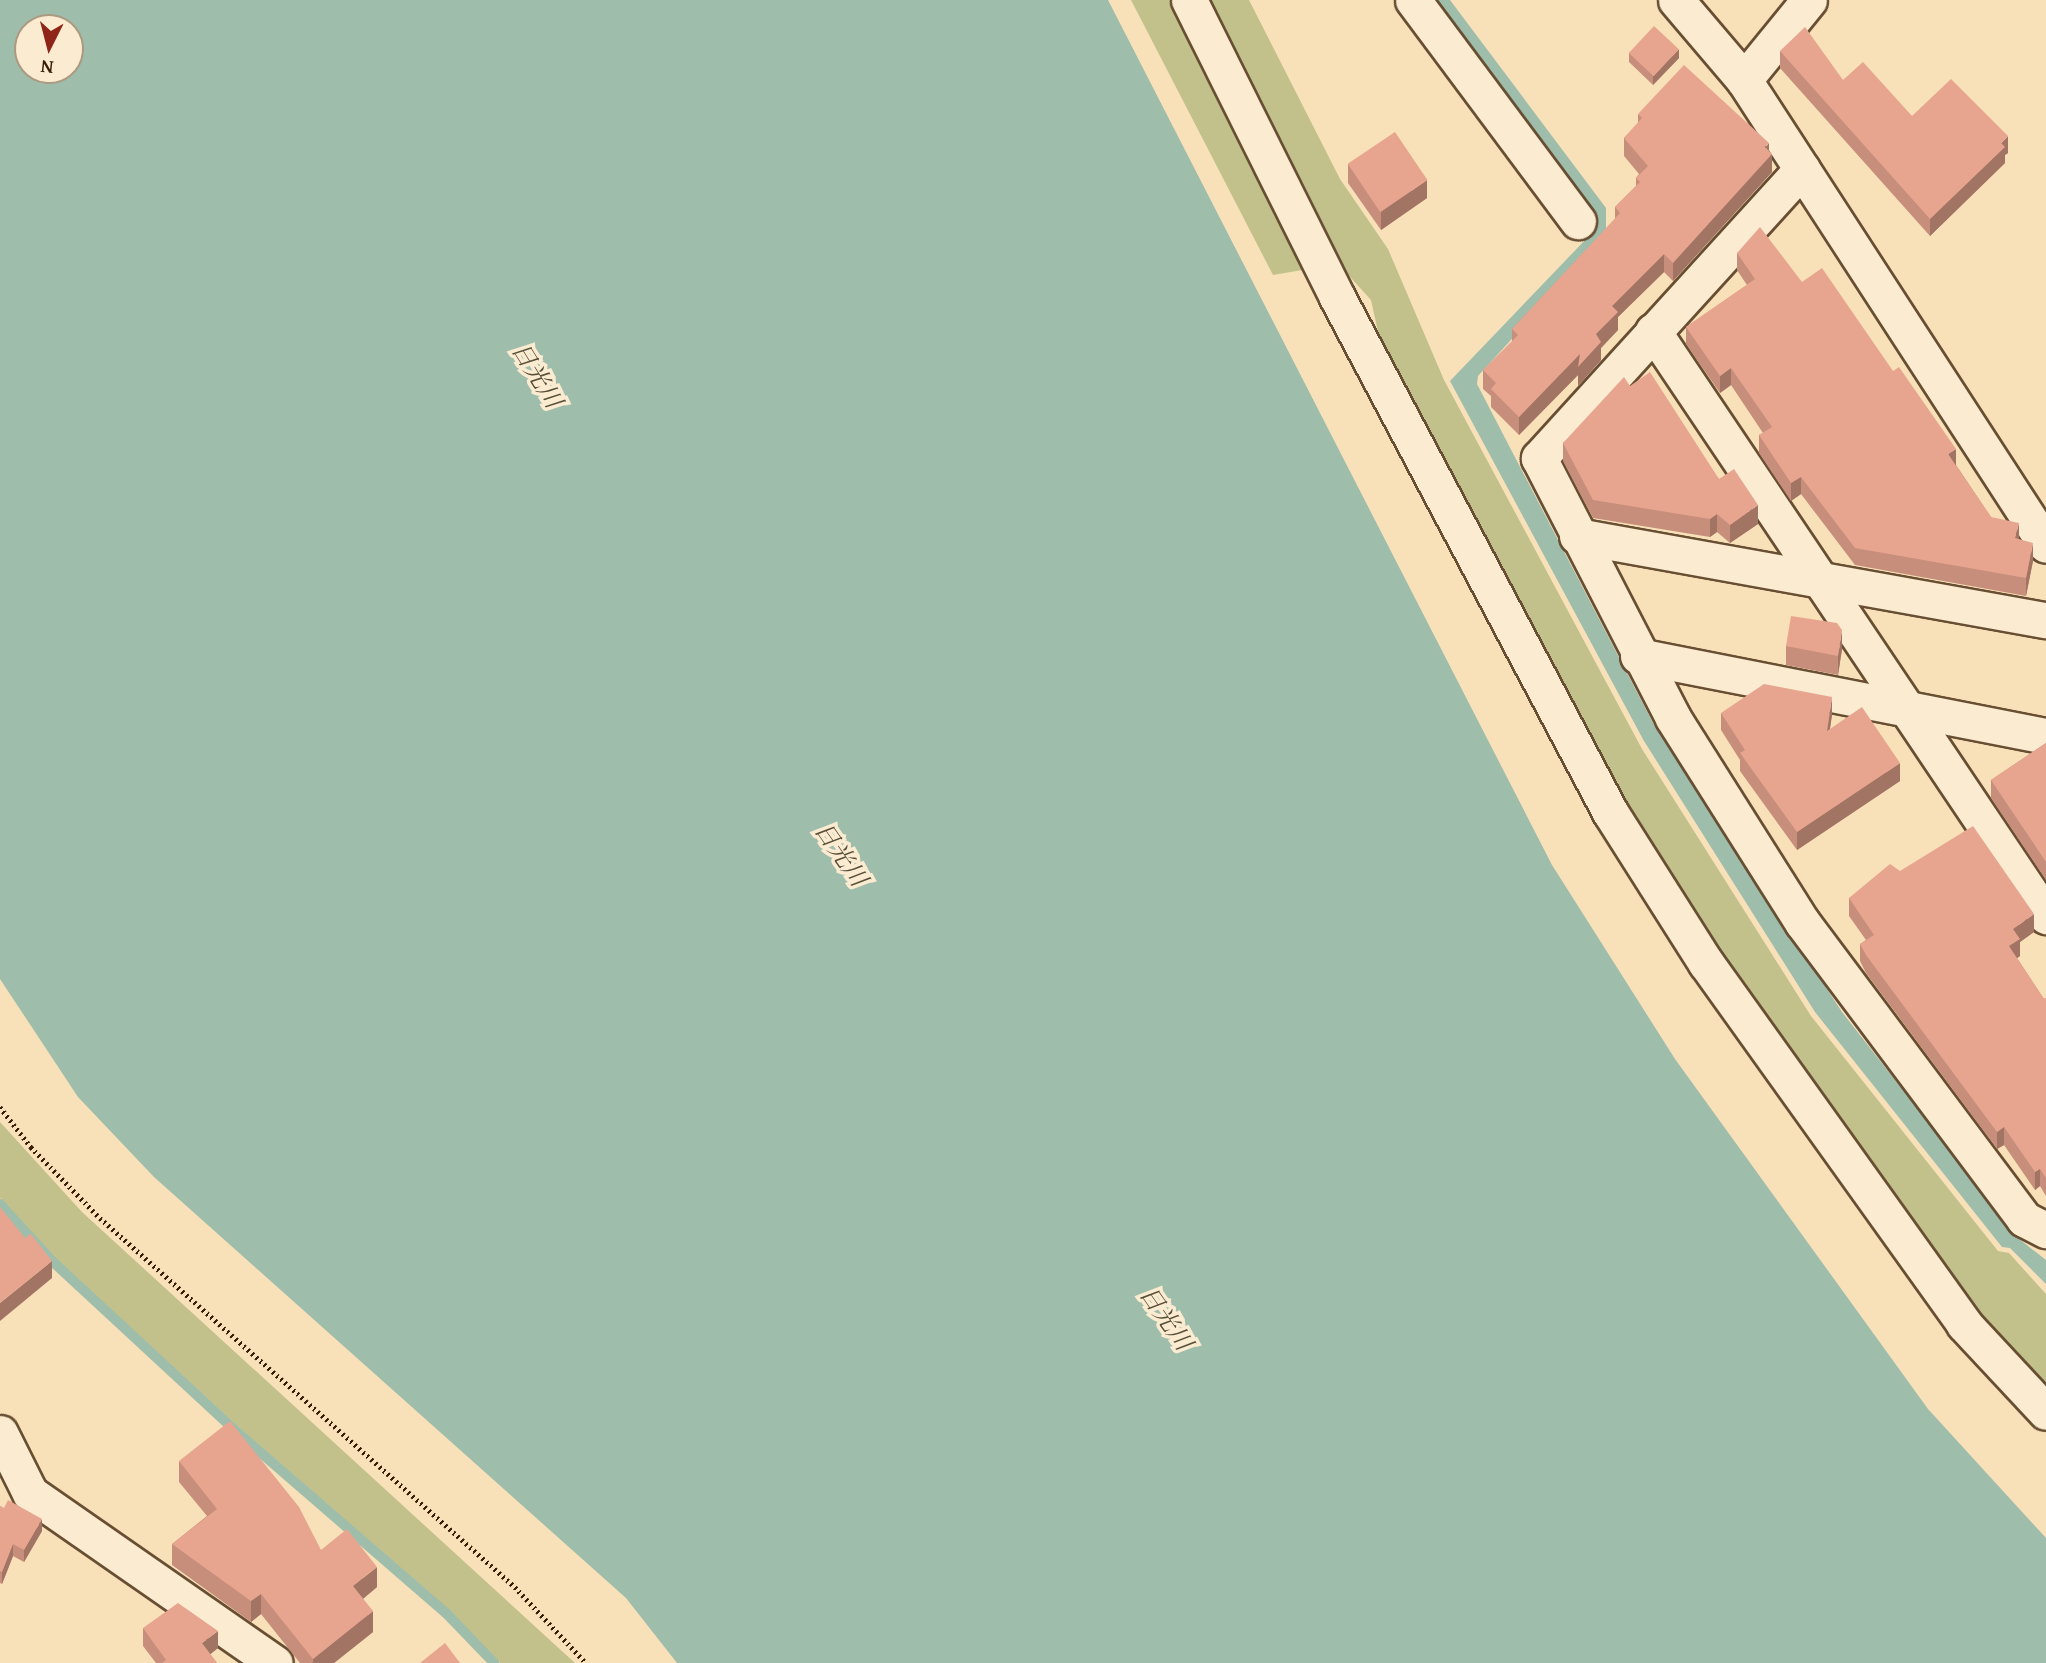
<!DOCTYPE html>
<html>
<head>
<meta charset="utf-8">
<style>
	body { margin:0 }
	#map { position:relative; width:2046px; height:1663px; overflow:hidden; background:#f8e0b8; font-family:"Gentium Book Plus","Noto Serif JP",serif }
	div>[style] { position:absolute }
	.green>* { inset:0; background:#c2c18b }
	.water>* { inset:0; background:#9ebdab }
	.stream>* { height:10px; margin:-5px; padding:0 5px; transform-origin:5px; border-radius:5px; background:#9ebdab }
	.path>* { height:4.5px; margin-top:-2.25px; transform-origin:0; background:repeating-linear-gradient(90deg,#381e06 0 2px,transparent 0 5.5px) }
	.roads { filter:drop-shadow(2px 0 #684e32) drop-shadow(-2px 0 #684e32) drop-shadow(0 2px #684e32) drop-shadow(0 -2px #684e32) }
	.street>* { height:35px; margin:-17.5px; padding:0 17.5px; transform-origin:17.5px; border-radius:17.5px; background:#faebd1 }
	.wall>* { inset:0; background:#c78e7b }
	.shaded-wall>* { inset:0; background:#a27464 }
	.building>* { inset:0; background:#e7a58f; transform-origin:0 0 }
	span { translate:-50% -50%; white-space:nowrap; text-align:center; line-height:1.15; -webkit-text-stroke:7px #faebd1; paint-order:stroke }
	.water-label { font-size:24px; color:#574e38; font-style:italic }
	.north { position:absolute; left:14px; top:14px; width:70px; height:70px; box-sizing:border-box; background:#faebd1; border:2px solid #ac9980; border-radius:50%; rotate:186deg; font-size:19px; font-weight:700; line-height:28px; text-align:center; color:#381e06 }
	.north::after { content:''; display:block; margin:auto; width:24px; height:32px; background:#8f2418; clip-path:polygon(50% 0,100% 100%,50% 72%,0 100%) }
</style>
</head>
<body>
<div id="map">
	<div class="green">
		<div style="clip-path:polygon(1131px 0,1174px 0,1308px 269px,1273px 275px)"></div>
		<div style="clip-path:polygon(1201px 0,1249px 0,1340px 179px,1388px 249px,1444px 380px,1642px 749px,1811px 1016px,1998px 1251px,2009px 1253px,2046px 1294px,2046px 1400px,1922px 1247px,1719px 958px,1619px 804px,1383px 354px,1371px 300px,1333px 258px)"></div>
		<div style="clip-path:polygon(0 1122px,82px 1212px,575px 1663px,500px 1663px,448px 1609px,246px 1434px,49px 1253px,0 1198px)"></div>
	</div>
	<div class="water">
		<div style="clip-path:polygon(evenodd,0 0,1108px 0,1552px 865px,1675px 1059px,1928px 1409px,2046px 1538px,2046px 1663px,677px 1663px,626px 1598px,154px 1177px,78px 1097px,0 979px,0 0,70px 28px,70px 70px,28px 70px,28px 28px,70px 28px)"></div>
		<div style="clip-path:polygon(1434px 0,1450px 0,1606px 208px,1606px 236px,1478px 376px,1477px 384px,1653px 723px,1842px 1012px,2019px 1239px,2046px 1260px,2046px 1284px,2010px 1248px,2002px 1247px,1815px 1012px,1644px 741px,1450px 381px,1588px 237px,1590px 211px)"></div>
	</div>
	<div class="stream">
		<div style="left:0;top:1204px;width:77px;rotate:47.6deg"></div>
		<div style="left:52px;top:1261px;width:253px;rotate:42.8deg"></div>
		<div style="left:238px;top:1433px;width:274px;rotate:40.9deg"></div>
		<div style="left:445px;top:1612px;width:71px;rotate:46.1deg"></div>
	</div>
	<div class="path">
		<div style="left:0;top:1107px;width:51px;rotate:52.2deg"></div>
		<div style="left:31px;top:1147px;width:99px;rotate:45.8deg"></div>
		<div style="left:100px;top:1218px;width:555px;rotate:41.64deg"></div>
		<div style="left:515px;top:1587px;width:104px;rotate:46.9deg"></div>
	</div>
	<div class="roads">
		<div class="street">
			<div style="left:1189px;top:0;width:332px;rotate:63.5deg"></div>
			<div style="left:1337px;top:297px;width:583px;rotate:62.07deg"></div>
			<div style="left:1610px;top:812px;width:179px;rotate:57.6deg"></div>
			<div style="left:1706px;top:963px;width:444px;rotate:54.4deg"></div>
			<div style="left:1964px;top:1324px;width:120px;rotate:47deg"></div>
			<div style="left:1413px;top:0;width:276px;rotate:53.3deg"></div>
			<div style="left:1676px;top:0;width:105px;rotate:49.6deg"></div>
			<div style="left:1744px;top:80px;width:554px;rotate:57deg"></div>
			<div style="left:1744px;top:80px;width:103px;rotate:-50.9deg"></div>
			<div style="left:1802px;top:169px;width:391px;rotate:132.3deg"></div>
			<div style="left:1539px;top:458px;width:292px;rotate:62.7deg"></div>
			<div style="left:1673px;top:718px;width:241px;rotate:57.7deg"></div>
			<div style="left:1802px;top:922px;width:371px;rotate:53.2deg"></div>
			<div style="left:2024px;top:1219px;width:25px;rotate:27deg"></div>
			<div style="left:1653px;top:331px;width:705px;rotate:56.11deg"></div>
			<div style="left:1577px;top:536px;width:476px;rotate:10.2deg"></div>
			<div style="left:1638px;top:656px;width:416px;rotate:11.1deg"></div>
			<div style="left:0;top:1433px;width:67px;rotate:63.4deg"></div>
			<div style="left:30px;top:1493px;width:298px;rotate:34.8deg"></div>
		</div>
	</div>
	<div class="wall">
		<div style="clip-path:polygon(1780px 51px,1843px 80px,1912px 116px,2008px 153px,2005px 155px,2005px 163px,1930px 236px,1780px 68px)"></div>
		<div style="clip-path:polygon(1629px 53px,1679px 58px,1653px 85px,1629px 62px)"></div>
		<div style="clip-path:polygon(1638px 114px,1769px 151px,1772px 172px,1673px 281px,1664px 272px,1618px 317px,1618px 330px,1601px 348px,1601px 360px,1578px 386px,1578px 375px,1519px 435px,1491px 407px,1491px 396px,1483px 389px,1483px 370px,1512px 342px,1512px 329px,1615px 219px,1615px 207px,1636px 186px,1636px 178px,1639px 174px,1624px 156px,1624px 138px,1638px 123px)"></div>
		<div style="clip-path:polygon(1348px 164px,1427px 198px,1381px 230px,1348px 183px)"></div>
		<div style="clip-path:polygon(1737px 253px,1802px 282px,1956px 465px,1991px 517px,2019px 539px,2033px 561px,2026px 596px,1855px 565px,1801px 494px,1791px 501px,1759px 453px,1759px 435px,1763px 433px,1731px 385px,1720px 393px,1686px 344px,1686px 327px,1747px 285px,1737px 270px)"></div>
		<div style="clip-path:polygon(1630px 386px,1719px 479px,1758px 524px,1730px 543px,1717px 532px,1710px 537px,1593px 518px,1563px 461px,1563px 443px)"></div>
		<div style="clip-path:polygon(1786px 646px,1842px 649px,1838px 675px,1786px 665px)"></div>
		<div style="clip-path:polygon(1721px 713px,1832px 715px,1830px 729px,1900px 781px,1797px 850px,1740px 771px,1740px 760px,1721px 730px)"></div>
		<div style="clip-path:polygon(2046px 743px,2046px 880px,1991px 798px,1991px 780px)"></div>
		<div style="clip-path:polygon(1900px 871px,2034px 932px,2020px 942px,2020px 956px,2017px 958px,2044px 999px,2046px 998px,2046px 1196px,2040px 1186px,2035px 1190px,2004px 1145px,1997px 1149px,1866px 973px,1860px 961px,1860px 944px,1866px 940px,1849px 916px,1849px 898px)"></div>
		<div style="clip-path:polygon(179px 1461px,321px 1550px,377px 1587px,363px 1599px,373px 1632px,334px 1663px,300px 1663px,261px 1614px,251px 1622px,172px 1565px,172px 1544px,207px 1516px,179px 1482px)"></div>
		<div style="clip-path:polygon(0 1506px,42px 1531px,24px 1562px,13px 1556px,2px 1584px,0 1583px)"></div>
		<div style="clip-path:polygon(143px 1628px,218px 1648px,210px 1654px,217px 1663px,156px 1663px,143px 1646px)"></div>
	</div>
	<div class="shaded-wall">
		<div style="clip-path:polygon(1679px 49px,1679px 58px,1653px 85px,1653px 76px)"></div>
		<div style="clip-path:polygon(2008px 136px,2008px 153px,2005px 155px,2005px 163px,1930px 236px,1930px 219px)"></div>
		<div style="clip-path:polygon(1769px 143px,1769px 157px,1772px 154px,1772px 172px,1673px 281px,1673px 263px)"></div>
		<div style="clip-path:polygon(1427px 180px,1427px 198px,1381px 230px,1381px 212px)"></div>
		<div style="clip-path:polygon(1664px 254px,1664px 272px,1618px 317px,1618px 330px,1601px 348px,1601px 360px,1578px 386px,1578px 375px,1519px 435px,1519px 417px,1596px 334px,1612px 306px)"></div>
		<div style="clip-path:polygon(1731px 368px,1731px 385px,1720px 393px,1720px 376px)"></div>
		<div style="clip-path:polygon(1956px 449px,1956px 467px,1948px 454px)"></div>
		<div style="clip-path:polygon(1801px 477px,1801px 494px,1791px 501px,1791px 483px)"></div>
		<div style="clip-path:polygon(1758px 505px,1758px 524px,1730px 543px,1730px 525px)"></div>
		<div style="clip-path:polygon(1717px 514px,1717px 532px,1710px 537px,1710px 519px)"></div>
		<div style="clip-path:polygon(2019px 523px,2019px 540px,2015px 538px)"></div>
		<div style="clip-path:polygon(2033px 543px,2033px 561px,2026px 596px,2026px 578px)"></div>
		<div style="clip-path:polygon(1842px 630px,1842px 649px,1838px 675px,1838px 656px)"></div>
		<div style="clip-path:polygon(1832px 697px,1832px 715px,1827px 748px,1827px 731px)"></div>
		<div style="clip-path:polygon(1900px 763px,1900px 781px,1797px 850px,1797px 832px)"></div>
		<div style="clip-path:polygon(2034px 914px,2034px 932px,2020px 942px,2020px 956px,2009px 964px,2009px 946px,2013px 929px)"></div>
		<div style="clip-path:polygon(2004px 1127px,2004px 1145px,1997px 1149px,1997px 1132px)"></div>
		<div style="clip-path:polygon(2040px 1169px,2040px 1186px,2035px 1190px,2035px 1172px)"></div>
		<div style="clip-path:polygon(52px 1261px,52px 1278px,0 1321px,0 1303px)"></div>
		<div style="clip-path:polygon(42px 1519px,42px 1531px,24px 1562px,24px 1550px)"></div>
		<div style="clip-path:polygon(13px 1544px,13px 1556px,2px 1584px,2px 1572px)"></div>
		<div style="clip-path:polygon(377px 1567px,377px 1587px,353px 1607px,353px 1586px)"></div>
		<div style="clip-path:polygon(261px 1594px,261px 1614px,251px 1622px,251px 1601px)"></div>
		<div style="clip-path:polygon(373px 1611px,373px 1632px,334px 1663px,313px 1663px,313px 1659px)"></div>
		<div style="clip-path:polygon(218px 1631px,218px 1648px,202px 1661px,202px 1643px)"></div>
	</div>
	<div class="building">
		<div style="left:1654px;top:26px;width:34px;height:37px;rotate:43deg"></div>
		<div style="clip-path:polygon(1805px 27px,1843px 80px,1863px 62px,1912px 116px,1951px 79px,2008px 136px,2001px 143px,2005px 147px,1930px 219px,1780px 51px)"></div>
		<div style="clip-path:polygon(1684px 65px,1769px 143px,1765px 147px,1772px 154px,1673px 263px,1664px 254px,1612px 306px,1618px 312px,1596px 334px,1601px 342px,1578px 367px,1580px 354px,1519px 417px,1491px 389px,1496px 383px,1483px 370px,1518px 335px,1512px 329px,1620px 213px,1615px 207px,1640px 182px,1636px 178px,1648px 166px,1624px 138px,1642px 118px,1638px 114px)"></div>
		<div style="left:1395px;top:132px;width:58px;height:57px;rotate:56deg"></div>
		<div style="clip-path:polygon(1760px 227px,1802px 282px,1822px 268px,1893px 371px,1899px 367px,1931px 413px,1956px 449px,1948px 454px,1991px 517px,2019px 523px,2015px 538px,2033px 543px,2026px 578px,1855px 548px,1801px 477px,1791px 483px,1759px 435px,1772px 427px,1731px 368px,1720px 376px,1686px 327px,1755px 279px,1737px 253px)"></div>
		<div style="clip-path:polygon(1650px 372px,1719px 479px,1734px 469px,1758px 505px,1730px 525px,1717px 514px,1710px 519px,1593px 500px,1563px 443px,1624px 377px,1630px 386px)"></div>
		<div style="clip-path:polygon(1791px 616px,1837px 623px,1842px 630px,1838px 656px,1786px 646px)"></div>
		<div style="clip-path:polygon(1764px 684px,1832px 697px,1827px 731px,1862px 707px,1900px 763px,1797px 832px,1740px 753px,1745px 750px,1721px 713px)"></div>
		<div style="clip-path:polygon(2046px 743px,2046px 862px,1991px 780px)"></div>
		<div style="clip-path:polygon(1973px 826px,2034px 914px,2013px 929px,2020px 939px,2009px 946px,2044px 999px,2046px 998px,2046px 1178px,2040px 1169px,2035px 1172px,2004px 1127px,1997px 1132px,1866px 955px,1860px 944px,1874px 935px,1849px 898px,1890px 864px,1900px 871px)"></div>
		<div style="clip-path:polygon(0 1207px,25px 1238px,31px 1234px,52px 1261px,0 1303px)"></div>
		<div style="clip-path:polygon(230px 1421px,299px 1507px,321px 1550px,347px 1529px,377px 1567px,353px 1586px,373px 1611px,313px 1659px,261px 1594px,251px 1601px,172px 1544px,217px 1509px,179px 1461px)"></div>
		<div style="clip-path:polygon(8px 1500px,42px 1519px,24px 1550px,13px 1544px,2px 1572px,0 1571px,0 1506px,4px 1508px)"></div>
		<div style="clip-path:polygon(178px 1603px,218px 1631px,202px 1643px,217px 1663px,162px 1663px,166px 1660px,143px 1628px)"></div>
		<div style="clip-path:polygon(445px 1643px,460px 1663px,420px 1663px)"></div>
	</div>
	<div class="water-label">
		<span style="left:537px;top:375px;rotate:58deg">日光川</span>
		<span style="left:841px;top:854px;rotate:55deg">日光川</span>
		<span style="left:1166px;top:1318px;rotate:55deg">日光川</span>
	</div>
	<div class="north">N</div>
</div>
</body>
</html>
